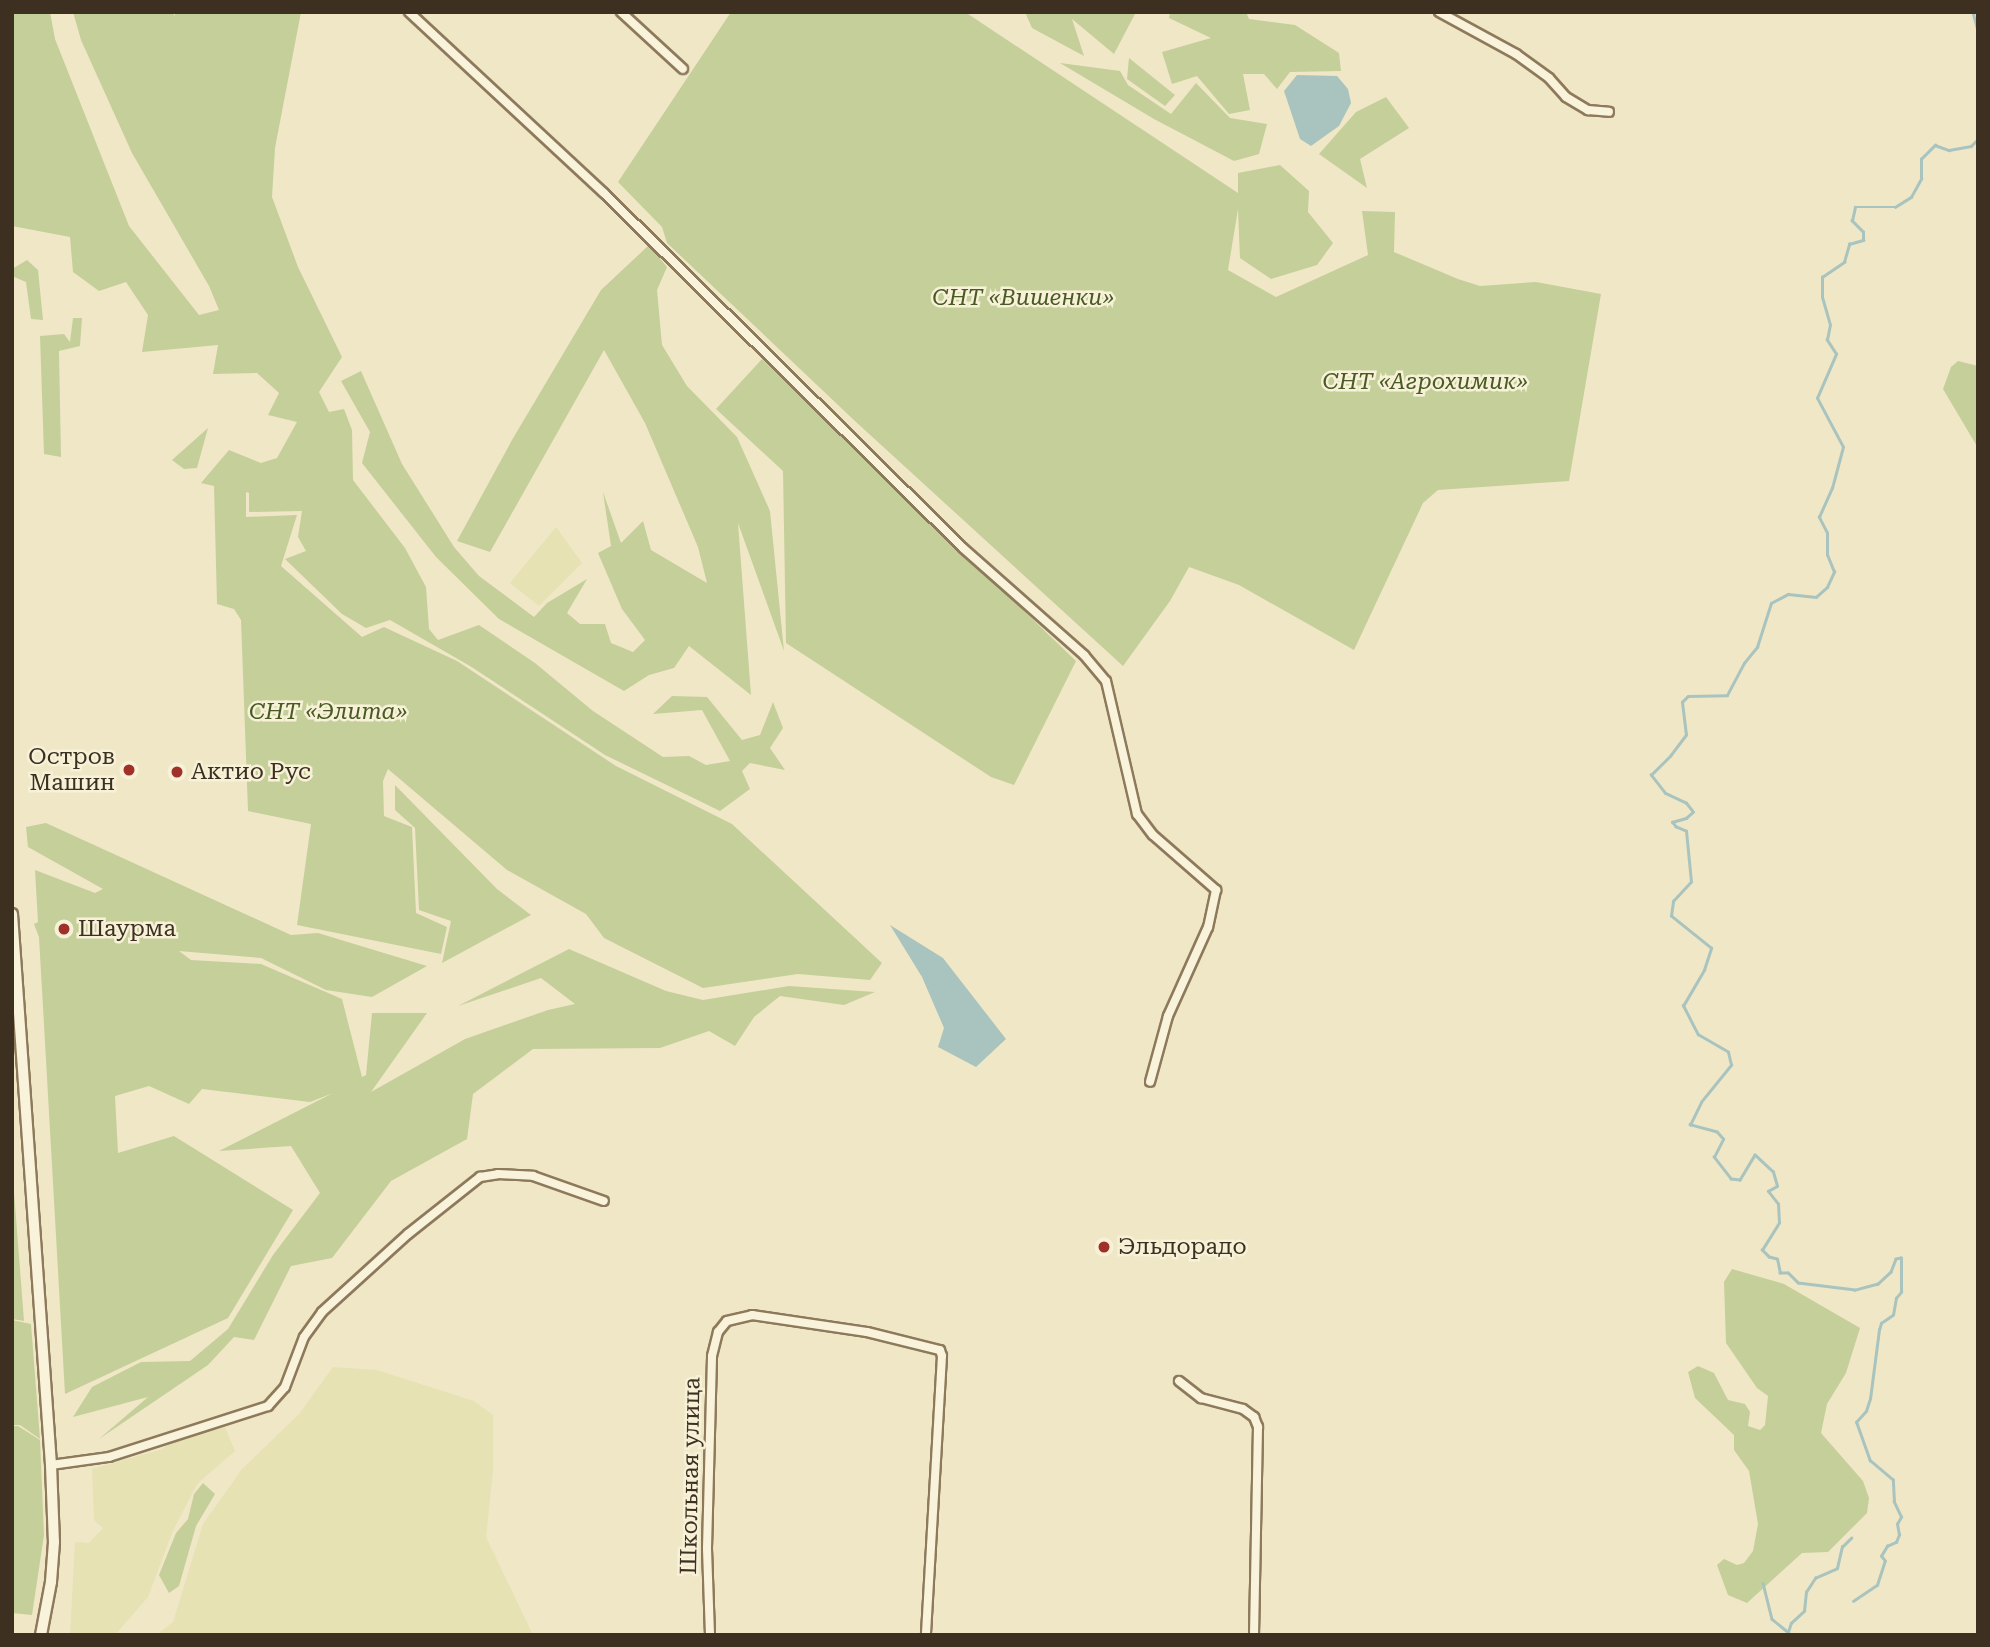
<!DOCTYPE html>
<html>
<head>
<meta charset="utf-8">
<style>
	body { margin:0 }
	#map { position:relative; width:1990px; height:1647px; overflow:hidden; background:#f0e7c7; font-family:"Roboto Serif",serif }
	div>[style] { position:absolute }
	.farmland>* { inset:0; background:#e6e2b4 }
	.green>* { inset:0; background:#c5cf9a }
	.water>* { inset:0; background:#a9c4be }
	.stream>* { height:2.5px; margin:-1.25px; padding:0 1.25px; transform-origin:1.25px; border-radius:1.25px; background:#a9c4be }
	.roads { filter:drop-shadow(2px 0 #8d7a5b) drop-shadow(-2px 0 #8d7a5b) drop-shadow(0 2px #8d7a5b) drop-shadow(0 -2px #8d7a5b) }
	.street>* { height:8px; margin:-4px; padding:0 4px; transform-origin:4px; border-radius:4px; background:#faf3dc }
	.secondary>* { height:10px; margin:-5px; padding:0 5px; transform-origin:5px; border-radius:5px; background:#faf3dc }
	.dots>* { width:19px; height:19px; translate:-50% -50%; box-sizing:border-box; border:4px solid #f7f1d8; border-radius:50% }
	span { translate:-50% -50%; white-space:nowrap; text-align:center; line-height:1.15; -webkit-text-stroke:5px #f7f1d8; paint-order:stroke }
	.park-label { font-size:23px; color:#495a25; font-style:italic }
	.poi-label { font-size:23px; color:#3d3020 }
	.right { translate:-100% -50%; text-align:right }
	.left { translate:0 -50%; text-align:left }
	.street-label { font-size:23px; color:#3d3020 }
	.frame { position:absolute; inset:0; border:14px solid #3d3020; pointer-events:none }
</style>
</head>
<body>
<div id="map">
	<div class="farmland">
		<div style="clip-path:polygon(556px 527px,582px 563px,539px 606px,510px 583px)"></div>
		<div style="clip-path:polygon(333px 1367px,377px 1370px,474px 1401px,493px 1415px,493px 1471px,486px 1537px,533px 1635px,156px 1635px,173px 1622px,203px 1524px,242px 1469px,299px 1414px)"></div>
		<div style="clip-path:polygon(225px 1427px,235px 1451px,197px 1484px,172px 1533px,148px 1597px,115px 1635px,70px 1635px,75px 1542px,89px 1543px,103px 1528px,94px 1520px,92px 1469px,163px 1449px,170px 1442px)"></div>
	</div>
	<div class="green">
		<div style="clip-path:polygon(12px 12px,50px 12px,55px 39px,129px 226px,199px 315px,219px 310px,209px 286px,132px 153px,81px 40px,73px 12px,172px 12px,175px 16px,175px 12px,301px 12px,275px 148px,272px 197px,298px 267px,342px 357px,319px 392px,329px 412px,344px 409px,352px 430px,353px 480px,405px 548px,426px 587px,429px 629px,438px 640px,479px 625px,535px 663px,593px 711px,663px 757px,689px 756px,706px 765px,730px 761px,702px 710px,653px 714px,672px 696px,707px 697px,742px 740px,760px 735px,773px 702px,783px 728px,770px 748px,785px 770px,750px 763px,742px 771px,750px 789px,720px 811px,605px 755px,470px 666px,390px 620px,366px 628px,342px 614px,285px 559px,306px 551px,298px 537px,302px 511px,249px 512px,249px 493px,246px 492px,246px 517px,297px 515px,281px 566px,362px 637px,384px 627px,457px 661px,616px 766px,732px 824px,882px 963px,870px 980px,798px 974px,703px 988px,604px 938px,586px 914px,507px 870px,388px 769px,383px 781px,384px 816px,412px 827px,416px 913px,447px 927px,441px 954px,297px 925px,311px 824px,248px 811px,241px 620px,234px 609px,217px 604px,214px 486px,201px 483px,229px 450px,261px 463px,277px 458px,297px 422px,268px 415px,279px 393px,257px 373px,213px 374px,218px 345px,142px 352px,148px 315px,126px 282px,99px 291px,73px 272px,70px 237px,12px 226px)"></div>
		<div style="clip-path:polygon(731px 12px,965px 12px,1238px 193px,1238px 173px,1280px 165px,1309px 191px,1308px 212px,1333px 243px,1317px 265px,1271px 279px,1240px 258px,1238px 209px,1228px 270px,1276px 297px,1368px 255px,1362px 211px,1395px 212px,1394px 252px,1458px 279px,1480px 286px,1536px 282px,1601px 294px,1569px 481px,1438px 490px,1423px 503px,1354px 650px,1239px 585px,1189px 567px,1170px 601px,1123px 666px,856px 422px,667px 243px,662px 227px,618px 182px)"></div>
		<div style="clip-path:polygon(1025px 12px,1136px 12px,1114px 54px,1072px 19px,1084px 56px,1032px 28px)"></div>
		<div style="clip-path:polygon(1170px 12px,1246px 12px,1249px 19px,1295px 25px,1339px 53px,1341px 71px,1290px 72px,1277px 89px,1264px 74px,1243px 74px,1250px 110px,1229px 114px,1197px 76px,1172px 84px,1162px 52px,1211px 38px,1169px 18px)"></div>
		<div style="clip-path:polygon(1129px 58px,1175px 95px,1165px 106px,1127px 79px)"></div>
		<div style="clip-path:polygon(1060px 63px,1120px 71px,1128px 85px,1171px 114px,1196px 83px,1230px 118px,1267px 124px,1259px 154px,1234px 161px,1154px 119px)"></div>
		<div style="clip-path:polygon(1386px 97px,1409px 128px,1360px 159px,1367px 188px,1319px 154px,1356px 112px)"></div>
		<div style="clip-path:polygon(649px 245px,667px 267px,657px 290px,662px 345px,687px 386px,737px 437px,770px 511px,784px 651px,738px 523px,751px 695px,689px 646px,674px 668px,649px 675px,624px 691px,499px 619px,436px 557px,362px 463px,370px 432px,341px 381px,361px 371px,402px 464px,454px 547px,479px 576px,534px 617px,547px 603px,587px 579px,567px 613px,580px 624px,605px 624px,611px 643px,633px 652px,645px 640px,622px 609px,598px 553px,611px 546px,603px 492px,621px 543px,643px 521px,651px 550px,707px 583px,698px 547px,645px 423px,604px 350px,490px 552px,457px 541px,512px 440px,601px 290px)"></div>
		<div style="clip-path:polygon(27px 260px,38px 270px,43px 320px,31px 319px,26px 282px,12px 276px,12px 269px)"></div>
		<div style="clip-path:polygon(73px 318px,82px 318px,80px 346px,59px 351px,61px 457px,44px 454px,40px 336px,64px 334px,70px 342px)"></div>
		<div style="clip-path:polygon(762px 359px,1076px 661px,1014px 785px,991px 777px,786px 643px,783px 471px,716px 409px)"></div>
		<div style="clip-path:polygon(1958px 361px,1978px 366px,1978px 448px,1943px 389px,1951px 367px)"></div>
		<div style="clip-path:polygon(208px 428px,197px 468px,184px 469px,172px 460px)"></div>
		<div style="clip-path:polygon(395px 785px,497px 889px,531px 915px,442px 963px,451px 921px,419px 910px,415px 828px,395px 810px)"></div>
		<div style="clip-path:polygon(46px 823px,291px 935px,318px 933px,427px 966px,372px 997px,326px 990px,261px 958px,179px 951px,191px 960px,261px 964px,342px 999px,362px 1077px,366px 1075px,372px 1013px,427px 1013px,371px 1092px,465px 1039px,548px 1010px,575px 1004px,541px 978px,458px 1006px,569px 949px,666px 991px,703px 1000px,789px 986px,875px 992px,844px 1005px,780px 996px,754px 1017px,735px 1046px,709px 1031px,660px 1048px,533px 1049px,473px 1094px,467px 1139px,391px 1181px,332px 1258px,291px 1266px,254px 1340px,234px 1337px,208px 1365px,99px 1439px,148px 1397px,73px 1417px,92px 1387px,141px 1362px,190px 1361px,228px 1329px,273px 1255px,320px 1193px,291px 1146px,219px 1151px,333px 1093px,310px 1102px,202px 1089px,189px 1104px,149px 1086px,115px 1096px,118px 1153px,174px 1136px,293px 1210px,228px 1318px,65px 1394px,39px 937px,34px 924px,38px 922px,35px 870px,95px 893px,103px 889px,28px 847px,26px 827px)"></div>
		<div style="clip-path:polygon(12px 1166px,24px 1321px,12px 1319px)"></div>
		<div style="clip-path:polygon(1732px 1269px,1784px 1284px,1860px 1328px,1846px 1373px,1827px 1404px,1821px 1433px,1863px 1481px,1869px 1498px,1867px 1513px,1828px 1552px,1802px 1553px,1747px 1603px,1728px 1595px,1717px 1565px,1724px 1559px,1737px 1565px,1744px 1563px,1753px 1551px,1758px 1524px,1749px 1471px,1734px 1450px,1734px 1435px,1695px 1398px,1688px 1372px,1698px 1366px,1714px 1373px,1728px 1400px,1745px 1404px,1750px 1412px,1748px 1426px,1760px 1430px,1765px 1425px,1768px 1396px,1757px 1388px,1726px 1343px,1724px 1282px)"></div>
		<div style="clip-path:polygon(12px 1320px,31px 1324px,40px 1439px,20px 1425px,12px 1425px)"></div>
		<div style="clip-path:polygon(12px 1426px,18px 1426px,40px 1440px,44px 1535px,32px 1615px,12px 1613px)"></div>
		<div style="clip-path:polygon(203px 1483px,215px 1494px,196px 1526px,179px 1586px,169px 1593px,159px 1575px,176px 1533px,188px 1519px,194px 1494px)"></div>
	</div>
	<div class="water">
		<div style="clip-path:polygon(1297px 75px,1337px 76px,1348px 89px,1351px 103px,1339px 126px,1311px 146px,1300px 139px,1284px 91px)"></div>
		<div style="clip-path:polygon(890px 925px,943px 958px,1006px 1039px,976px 1067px,938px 1047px,944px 1028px,922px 977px)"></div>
	</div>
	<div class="stream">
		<div style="left:1973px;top:12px;width:20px;rotate:75deg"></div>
		<div style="left:1763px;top:1583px;width:37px;rotate:76deg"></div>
		<div style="left:1772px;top:1619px;width:21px;rotate:39deg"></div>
		<div style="left:1788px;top:1632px;width:9px;rotate:-72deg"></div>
		<div style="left:1791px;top:1623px;width:18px;rotate:-43deg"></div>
		<div style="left:1804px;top:1611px;width:19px;rotate:-84deg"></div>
		<div style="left:1806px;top:1592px;width:17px;rotate:-57deg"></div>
		<div style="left:1815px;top:1578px;width:24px;rotate:-24deg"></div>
		<div style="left:1837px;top:1568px;width:22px;rotate:-77deg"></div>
		<div style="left:1842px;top:1547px;width:13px;rotate:-45deg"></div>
		<div style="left:1853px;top:1601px;width:29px;rotate:-34deg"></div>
		<div style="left:1877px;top:1585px;width:25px;rotate:-72deg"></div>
		<div style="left:1885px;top:1561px;width:6px;rotate:-129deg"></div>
		<div style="left:1881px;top:1556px;width:12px;rotate:-59deg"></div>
		<div style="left:1887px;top:1546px;width:10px;rotate:-24deg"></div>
		<div style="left:1896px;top:1542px;width:8px;rotate:-67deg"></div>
		<div style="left:1899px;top:1535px;width:11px;rotate:-100deg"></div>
		<div style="left:1897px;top:1524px;width:8px;rotate:-60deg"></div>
		<div style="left:1901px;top:1517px;width:17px;rotate:-115deg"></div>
		<div style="left:1894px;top:1502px;width:22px;rotate:-93deg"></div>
		<div style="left:1893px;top:1480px;width:30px;rotate:-140deg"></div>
		<div style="left:1870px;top:1461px;width:41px;rotate:-109.7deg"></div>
		<div style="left:1856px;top:1422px;width:15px;rotate:-48deg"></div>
		<div style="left:1866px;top:1411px;width:13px;rotate:-72deg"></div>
		<div style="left:1870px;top:1399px;width:70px;rotate:-82.6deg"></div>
		<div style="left:1879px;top:1330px;width:7px;rotate:-74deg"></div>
		<div style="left:1881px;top:1323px;width:14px;rotate:-34deg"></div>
		<div style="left:1893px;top:1315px;width:17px;rotate:-80deg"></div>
		<div style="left:1896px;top:1298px;width:8px;rotate:-50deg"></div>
		<div style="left:1901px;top:1292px;width:34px;rotate:-90deg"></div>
		<div style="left:1901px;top:1258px;width:5px;rotate:169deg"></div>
		<div style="left:1896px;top:1259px;width:14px;rotate:111deg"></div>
		<div style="left:1891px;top:1272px;width:18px;rotate:137deg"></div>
		<div style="left:1878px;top:1284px;width:24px;rotate:165deg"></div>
		<div style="left:1855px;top:1290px;width:57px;rotate:-173deg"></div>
		<div style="left:1798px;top:1283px;width:14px;rotate:-135deg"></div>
		<div style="left:1788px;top:1273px;width:8px;rotate:180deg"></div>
		<div style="left:1780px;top:1273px;width:14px;rotate:-102deg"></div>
		<div style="left:1777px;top:1259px;width:8px;rotate:-166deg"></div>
		<div style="left:1769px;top:1257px;width:10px;rotate:-135deg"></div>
		<div style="left:1762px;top:1250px;width:32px;rotate:-58deg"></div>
		<div style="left:1779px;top:1223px;width:19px;rotate:-93deg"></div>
		<div style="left:1778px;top:1204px;width:16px;rotate:-128deg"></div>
		<div style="left:1768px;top:1191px;width:10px;rotate:-29deg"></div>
		<div style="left:1777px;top:1186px;width:15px;rotate:-106deg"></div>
		<div style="left:1773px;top:1172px;width:25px;rotate:-137deg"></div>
		<div style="left:1755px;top:1155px;width:29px;rotate:121deg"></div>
		<div style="left:1740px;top:1180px;width:9px;rotate:-174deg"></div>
		<div style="left:1731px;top:1179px;width:28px;rotate:-128deg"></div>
		<div style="left:1714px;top:1157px;width:20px;rotate:-63deg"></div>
		<div style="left:1723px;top:1139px;width:9px;rotate:-131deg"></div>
		<div style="left:1717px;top:1132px;width:28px;rotate:-165deg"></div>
		<div style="left:1690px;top:1125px;width:25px;rotate:-64deg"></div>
		<div style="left:1701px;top:1102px;width:48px;rotate:-51deg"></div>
		<div style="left:1731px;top:1065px;width:13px;rotate:-103deg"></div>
		<div style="left:1728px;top:1052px;width:34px;rotate:-150deg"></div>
		<div style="left:1698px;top:1035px;width:33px;rotate:-117deg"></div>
		<div style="left:1683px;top:1006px;width:42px;rotate:-59.7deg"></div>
		<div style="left:1704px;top:970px;width:23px;rotate:-72deg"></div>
		<div style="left:1711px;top:948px;width:51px;rotate:-141.3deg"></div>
		<div style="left:1671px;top:916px;width:15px;rotate:-82deg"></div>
		<div style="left:1673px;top:901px;width:26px;rotate:-47deg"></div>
		<div style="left:1691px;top:882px;width:51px;rotate:-95.6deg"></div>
		<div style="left:1686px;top:831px;width:11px;rotate:-158deg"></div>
		<div style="left:1676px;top:827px;width:6px;rotate:-129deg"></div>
		<div style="left:1672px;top:822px;width:15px;rotate:-16deg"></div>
		<div style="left:1686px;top:818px;width:9px;rotate:-41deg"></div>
		<div style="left:1693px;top:812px;width:11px;rotate:-128deg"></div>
		<div style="left:1686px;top:803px;width:23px;rotate:-155deg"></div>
		<div style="left:1665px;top:793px;width:23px;rotate:-128deg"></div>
		<div style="left:1651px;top:775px;width:27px;rotate:-45deg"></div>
		<div style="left:1670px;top:756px;width:26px;rotate:-53deg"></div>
		<div style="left:1686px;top:735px;width:33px;rotate:-97deg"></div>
		<div style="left:1682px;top:702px;width:8px;rotate:-45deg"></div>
		<div style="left:1688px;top:696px;width:39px;rotate:-1deg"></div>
		<div style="left:1727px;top:695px;width:36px;rotate:-62deg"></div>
		<div style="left:1744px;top:663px;width:21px;rotate:-51deg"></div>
		<div style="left:1757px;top:647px;width:46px;rotate:-72.3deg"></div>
		<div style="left:1771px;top:603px;width:19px;rotate:-28deg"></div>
		<div style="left:1788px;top:594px;width:28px;rotate:6deg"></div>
		<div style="left:1816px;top:597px;width:15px;rotate:-42deg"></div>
		<div style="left:1827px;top:587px;width:17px;rotate:-65deg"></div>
		<div style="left:1834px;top:572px;width:18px;rotate:-112deg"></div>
		<div style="left:1827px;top:555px;width:22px;rotate:-90deg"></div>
		<div style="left:1827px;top:533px;width:18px;rotate:-117deg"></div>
		<div style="left:1819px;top:517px;width:32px;rotate:-66deg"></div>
		<div style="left:1832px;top:488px;width:42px;rotate:-75deg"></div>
		<div style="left:1843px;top:447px;width:55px;rotate:-118deg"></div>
		<div style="left:1817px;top:398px;width:48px;rotate:-66.6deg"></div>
		<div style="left:1836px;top:354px;width:17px;rotate:-123deg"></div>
		<div style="left:1827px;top:340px;width:15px;rotate:-79deg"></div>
		<div style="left:1830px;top:325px;width:29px;rotate:-106deg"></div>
		<div style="left:1822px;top:297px;width:20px;rotate:-90deg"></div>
		<div style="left:1822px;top:277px;width:27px;rotate:-34deg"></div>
		<div style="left:1844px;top:262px;width:19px;rotate:-74deg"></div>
		<div style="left:1849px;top:244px;width:15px;rotate:-16deg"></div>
		<div style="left:1863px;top:240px;width:8px;rotate:-90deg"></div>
		<div style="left:1863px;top:232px;width:16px;rotate:-135deg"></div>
		<div style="left:1852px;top:221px;width:14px;rotate:-78deg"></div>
		<div style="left:1855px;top:207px;width:40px"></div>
		<div style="left:1895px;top:207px;width:19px;rotate:-32deg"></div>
		<div style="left:1911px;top:197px;width:21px;rotate:-61deg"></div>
		<div style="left:1921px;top:179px;width:20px;rotate:-90deg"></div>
		<div style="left:1921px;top:159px;width:20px;rotate:-45deg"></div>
		<div style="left:1935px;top:145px;width:15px;rotate:20deg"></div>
		<div style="left:1949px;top:150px;width:22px;rotate:-10deg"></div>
		<div style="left:1971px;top:146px;width:10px;rotate:-45deg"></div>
	</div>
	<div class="roads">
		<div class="street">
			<div style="left:409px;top:12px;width:266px;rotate:42.9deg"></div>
			<div style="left:604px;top:193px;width:505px;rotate:44.68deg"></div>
			<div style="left:963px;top:548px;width:162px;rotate:41.5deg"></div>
			<div style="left:1084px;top:655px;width:34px;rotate:50deg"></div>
			<div style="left:1106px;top:681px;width:137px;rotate:76.9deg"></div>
			<div style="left:1137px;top:814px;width:26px;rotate:53deg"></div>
			<div style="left:1153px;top:835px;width:84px;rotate:41.1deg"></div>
			<div style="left:1216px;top:890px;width:38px;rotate:102deg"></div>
			<div style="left:1208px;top:927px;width:98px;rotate:114.2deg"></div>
			<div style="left:1168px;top:1016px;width:68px;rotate:105.3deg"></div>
			<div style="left:621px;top:12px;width:84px;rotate:42.6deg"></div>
			<div style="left:1439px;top:12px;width:88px;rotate:28.6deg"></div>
			<div style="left:1516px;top:54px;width:41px;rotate:36deg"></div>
			<div style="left:1549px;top:78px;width:25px;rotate:48deg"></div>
			<div style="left:1566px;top:97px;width:26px;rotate:31deg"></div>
			<div style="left:1588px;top:110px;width:21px;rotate:5deg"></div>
			<div style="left:1179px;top:1381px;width:28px;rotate:38deg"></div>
			<div style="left:1201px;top:1398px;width:43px;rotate:14.7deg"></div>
			<div style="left:1243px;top:1409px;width:14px;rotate:36deg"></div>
			<div style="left:1254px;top:1417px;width:11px;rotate:68deg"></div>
			<div style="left:1258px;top:1427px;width:208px;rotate:91.1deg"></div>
			<div style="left:51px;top:1465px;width:59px;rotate:-7.9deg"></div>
			<div style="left:109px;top:1457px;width:167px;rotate:-17.8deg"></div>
			<div style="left:268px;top:1406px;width:25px;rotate:-48deg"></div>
			<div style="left:285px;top:1387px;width:53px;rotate:-69.2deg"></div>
			<div style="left:304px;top:1337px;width:31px;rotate:-54deg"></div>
			<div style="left:322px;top:1312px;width:116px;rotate:-42.2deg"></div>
			<div style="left:408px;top:1234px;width:92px;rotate:-38.4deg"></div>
			<div style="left:480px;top:1177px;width:18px;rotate:-9deg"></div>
			<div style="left:498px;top:1174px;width:35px;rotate:3deg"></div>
			<div style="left:533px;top:1176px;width:75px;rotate:19.4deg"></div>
			<div style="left:710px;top:1635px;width:87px;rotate:-92deg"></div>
			<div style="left:707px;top:1548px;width:192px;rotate:-88.5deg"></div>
			<div style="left:712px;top:1356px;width:25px;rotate:-76deg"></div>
			<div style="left:718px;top:1332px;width:14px;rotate:-51deg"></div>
			<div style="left:727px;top:1321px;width:26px;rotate:-13deg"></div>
			<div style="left:752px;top:1315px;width:116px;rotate:8.4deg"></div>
			<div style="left:867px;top:1332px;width:75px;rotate:13.9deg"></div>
			<div style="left:940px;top:1350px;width:6px;rotate:72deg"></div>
			<div style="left:942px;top:1356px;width:279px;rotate:93.3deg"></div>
		</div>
		<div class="secondary">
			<div style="left:12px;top:914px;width:552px;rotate:85.95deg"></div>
			<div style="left:51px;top:1465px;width:77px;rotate:87.8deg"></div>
			<div style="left:54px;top:1542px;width:40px;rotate:94.3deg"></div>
			<div style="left:51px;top:1582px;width:54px;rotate:100.7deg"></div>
		</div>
	</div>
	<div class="dots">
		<div style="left:129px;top:770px;background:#9f3129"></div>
		<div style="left:177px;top:772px;background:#9f3129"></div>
		<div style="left:64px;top:929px;background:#9f3129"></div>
		<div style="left:1104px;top:1247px;background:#9f3129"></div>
	</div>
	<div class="park-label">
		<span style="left:1023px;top:298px">СНТ «Вишенки»</span>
		<span style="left:1425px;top:382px">СНТ «Агрохимик»</span>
		<span style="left:328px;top:712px">СНТ «Элита»</span>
	</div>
	<div class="poi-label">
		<span class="right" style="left:115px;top:770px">Остров<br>Машин</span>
		<span class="left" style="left:191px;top:772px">Актио Рус</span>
		<span class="left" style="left:78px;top:929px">Шаурма</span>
		<span class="left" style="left:1118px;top:1247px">Эльдорадо</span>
	</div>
	<div class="street-label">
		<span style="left:691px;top:1476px;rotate:-89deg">Школьная улица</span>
	</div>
	<div class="frame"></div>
</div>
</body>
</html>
